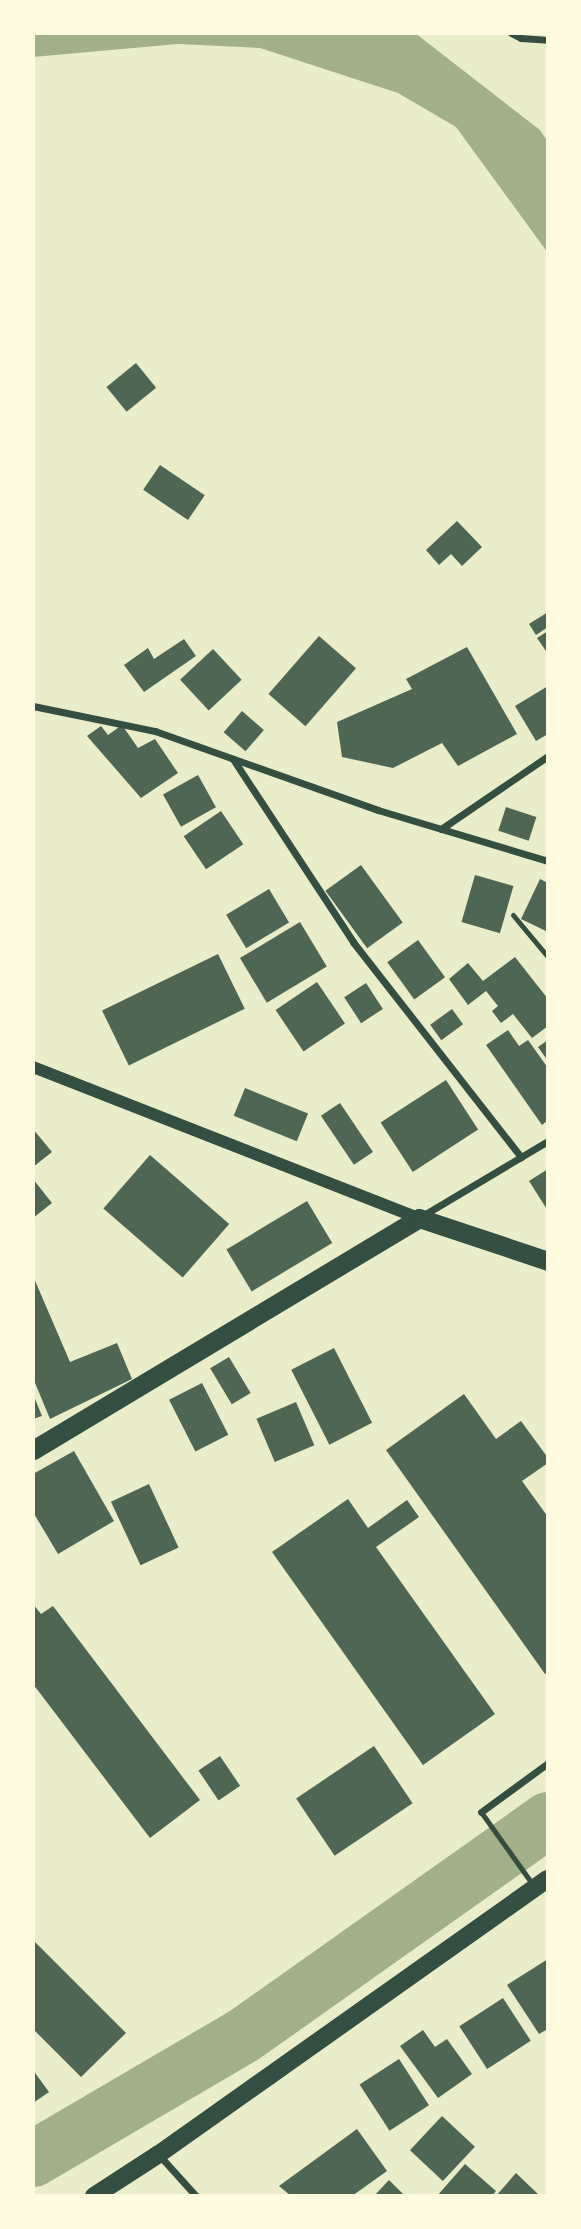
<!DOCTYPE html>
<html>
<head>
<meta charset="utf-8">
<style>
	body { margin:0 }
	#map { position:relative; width:581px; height:2229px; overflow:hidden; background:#e9edc9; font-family:Merriweather,serif }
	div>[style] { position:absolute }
	.water>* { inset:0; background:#a3b18a }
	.river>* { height:56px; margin:-28px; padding:0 28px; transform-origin:28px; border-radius:28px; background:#a3b18a }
	.building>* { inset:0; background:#4f6655; transform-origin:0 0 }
	.service>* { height:5px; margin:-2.5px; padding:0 2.5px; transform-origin:2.5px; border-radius:2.5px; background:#344e41 }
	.minor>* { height:7px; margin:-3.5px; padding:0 3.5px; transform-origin:3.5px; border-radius:3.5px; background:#344e41 }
	.tertiary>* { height:12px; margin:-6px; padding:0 6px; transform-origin:6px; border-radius:6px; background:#344e41 }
	.primary>* { height:18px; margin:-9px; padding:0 9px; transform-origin:9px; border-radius:9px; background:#344e41 }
	.trunk>* { height:19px; margin:-9.5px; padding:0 9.5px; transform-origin:9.5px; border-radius:9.5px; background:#344e41 }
	span { translate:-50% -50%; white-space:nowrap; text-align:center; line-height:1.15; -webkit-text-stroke:7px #fefae0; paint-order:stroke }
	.frame { position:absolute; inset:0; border:35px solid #fefae0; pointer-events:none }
</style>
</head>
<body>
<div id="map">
	<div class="water">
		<div style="clip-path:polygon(33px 33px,415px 33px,540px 130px,548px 142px,548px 253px,456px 127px,398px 93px,260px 48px,178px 44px,33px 57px)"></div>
	</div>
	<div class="river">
		<div style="left:33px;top:2159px;width:243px;rotate:-30.4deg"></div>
		<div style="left:243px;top:2036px;width:374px;rotate:-35.3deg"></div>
	</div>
	<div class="building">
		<div style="left:136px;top:363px;width:32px;height:38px;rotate:51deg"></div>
		<div style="left:160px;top:465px;width:54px;height:30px;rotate:34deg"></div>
		<div style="clip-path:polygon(457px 521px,482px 547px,462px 566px,451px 554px,439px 565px,426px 550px)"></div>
		<div style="clip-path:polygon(548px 612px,548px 627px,536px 635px,529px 624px)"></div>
		<div style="clip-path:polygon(548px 631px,548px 654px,537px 638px)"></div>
		<div style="left:319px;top:636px;width:49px;height:77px;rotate:41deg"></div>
		<div style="clip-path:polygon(184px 639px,196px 656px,144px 692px,124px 665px,148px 648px,154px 659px)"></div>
		<div style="clip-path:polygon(467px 647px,517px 734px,458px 766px,442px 743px,393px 768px,342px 757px,337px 722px,412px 689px,406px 679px)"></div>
		<div style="left:213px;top:649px;width:42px;height:45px;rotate:47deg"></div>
		<div style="clip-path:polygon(548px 686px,548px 734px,536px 741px,515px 706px)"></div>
		<div style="left:242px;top:711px;width:29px;height:28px;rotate:41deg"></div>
		<div style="clip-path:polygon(122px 725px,138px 748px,155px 739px,178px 773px,141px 798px,87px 736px,101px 726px,108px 735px)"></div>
		<div style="left:198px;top:775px;width:37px;height:40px;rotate:61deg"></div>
		<div style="left:506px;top:807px;width:32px;height:25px;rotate:18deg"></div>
		<div style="left:221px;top:811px;width:40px;height:45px;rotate:56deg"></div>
		<div style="left:361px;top:865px;width:71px;height:44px;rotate:54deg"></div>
		<div style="left:475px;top:875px;width:40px;height:49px;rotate:16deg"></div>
		<div style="clip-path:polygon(540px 879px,548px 883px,548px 932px,521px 919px)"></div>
		<div style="left:269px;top:889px;width:39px;height:50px;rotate:59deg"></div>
		<div style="left:300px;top:922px;width:52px;height:70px;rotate:59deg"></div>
		<div style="left:418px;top:940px;width:46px;height:38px;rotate:54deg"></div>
		<div style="left:218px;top:954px;width:61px;height:129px;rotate:64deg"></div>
		<div style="clip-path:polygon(515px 957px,548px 999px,548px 1026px,532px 1038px,513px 1014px,501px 1023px,492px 1011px,498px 1006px,486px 991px,468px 1005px,449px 979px,468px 963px,483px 981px)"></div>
		<div style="left:317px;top:982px;width:50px;height:50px;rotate:56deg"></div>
		<div style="left:366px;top:983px;width:31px;height:26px;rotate:57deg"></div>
		<div style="left:452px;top:1009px;width:19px;height:27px;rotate:54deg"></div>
		<div style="clip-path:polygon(508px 1030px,519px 1046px,528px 1040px,548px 1068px,548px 1120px,542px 1125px,486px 1045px)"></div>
		<div style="clip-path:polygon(548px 1040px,548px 1061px,538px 1047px)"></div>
		<div style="left:446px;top:1080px;width:59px;height:78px;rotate:57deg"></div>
		<div style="left:245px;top:1088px;width:68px;height:30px;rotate:22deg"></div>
		<div style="left:340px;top:1103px;width:59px;height:23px;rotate:56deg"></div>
		<div style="clip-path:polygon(33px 1129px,52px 1152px,33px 1167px)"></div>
		<div style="left:150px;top:1155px;width:105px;height:71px;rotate:41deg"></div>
		<div style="clip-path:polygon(548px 1169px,548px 1211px,529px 1181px)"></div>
		<div style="clip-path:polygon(33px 1179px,52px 1203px,33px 1218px)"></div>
		<div style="left:307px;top:1201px;width:49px;height:94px;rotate:59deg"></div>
		<div style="clip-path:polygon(33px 1276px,70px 1362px,117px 1343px,132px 1379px,50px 1419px,33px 1378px)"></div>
		<div style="left:334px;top:1348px;width:84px;height:48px;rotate:63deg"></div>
		<div style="left:229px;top:1357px;width:42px;height:22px;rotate:59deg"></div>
		<div style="left:202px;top:1383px;width:58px;height:37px;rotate:63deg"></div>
		<div style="clip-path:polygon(33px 1394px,42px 1416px,33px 1419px)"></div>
		<div style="clip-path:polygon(464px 1394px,496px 1439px,521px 1421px,548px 1458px,548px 1463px,522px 1481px,548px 1517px,548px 1672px,545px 1674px,386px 1450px)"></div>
		<div style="left:296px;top:1402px;width:47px;height:43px;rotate:67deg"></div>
		<div style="clip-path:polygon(74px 1451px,114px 1521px,58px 1554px,33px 1512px,33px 1474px)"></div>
		<div style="left:149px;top:1484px;width:70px;height:42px;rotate:65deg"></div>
		<div style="clip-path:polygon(348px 1499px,368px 1528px,407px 1500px,419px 1517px,376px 1547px,495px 1714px,423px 1765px,272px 1552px)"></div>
		<div style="clip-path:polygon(33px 1604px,41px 1614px,53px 1606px,200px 1800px,150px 1838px,33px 1684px)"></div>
		<div style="left:374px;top:1746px;width:69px;height:94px;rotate:56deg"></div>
		<div style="left:220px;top:1756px;width:36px;height:26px;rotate:56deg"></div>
		<div style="clip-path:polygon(33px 1940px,126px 2033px,81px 2077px,33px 2029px)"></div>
		<div style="clip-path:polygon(548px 1959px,548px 2029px,539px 2034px,507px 1985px)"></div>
		<div style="left:503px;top:1998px;width:51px;height:52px;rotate:57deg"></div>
		<div style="clip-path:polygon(423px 2030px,435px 2047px,447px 2039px,472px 2074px,438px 2098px,400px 2046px)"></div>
		<div style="left:399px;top:2059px;width:55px;height:47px;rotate:57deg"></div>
		<div style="clip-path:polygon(33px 2070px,49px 2092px,33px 2103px)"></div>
		<div style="left:442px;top:2116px;width:45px;height:47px;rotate:43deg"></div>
		<div style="clip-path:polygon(357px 2129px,387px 2171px,352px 2196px,291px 2196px,279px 2186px)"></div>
		<div style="clip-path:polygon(465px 2164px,496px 2191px,492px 2196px,437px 2196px)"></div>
		<div style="clip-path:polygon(516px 2173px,540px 2196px,496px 2196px)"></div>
		<div style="clip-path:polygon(389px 2180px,405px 2196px,374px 2196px)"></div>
	</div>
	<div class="service">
		<div style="left:513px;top:915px;width:55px;rotate:50.2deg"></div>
		<div style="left:481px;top:1812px;width:90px;rotate:54.5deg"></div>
	</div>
	<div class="minor">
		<div style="left:511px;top:33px;width:11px;rotate:27deg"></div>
		<div style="left:521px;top:38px;width:27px;rotate:4deg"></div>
		<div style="left:33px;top:706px;width:125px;rotate:11.6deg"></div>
		<div style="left:155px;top:731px;width:237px;rotate:19.5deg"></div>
		<div style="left:378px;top:810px;width:177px;rotate:16.7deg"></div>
		<div style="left:233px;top:759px;width:219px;rotate:56.7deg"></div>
		<div style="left:353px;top:942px;width:273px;rotate:52deg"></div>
		<div style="left:441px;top:829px;width:130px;rotate:-34.3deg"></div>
		<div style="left:422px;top:1216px;width:147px;rotate:-30.8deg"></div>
		<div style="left:481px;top:1812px;width:83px;rotate:-36.2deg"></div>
		<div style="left:159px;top:2155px;width:55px;rotate:47.9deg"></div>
	</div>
	<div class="tertiary">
		<div style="left:33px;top:1067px;width:414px;rotate:21.4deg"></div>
	</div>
	<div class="primary">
		<div style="left:94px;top:2196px;width:77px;rotate:-32.9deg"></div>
		<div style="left:159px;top:2154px;width:476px;rotate:-35.3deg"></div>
	</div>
	<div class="trunk">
		<div style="left:33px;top:1450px;width:450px;rotate:-31deg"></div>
		<div style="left:419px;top:1218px;width:136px;rotate:18.4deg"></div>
	</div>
	<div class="frame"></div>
</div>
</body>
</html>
